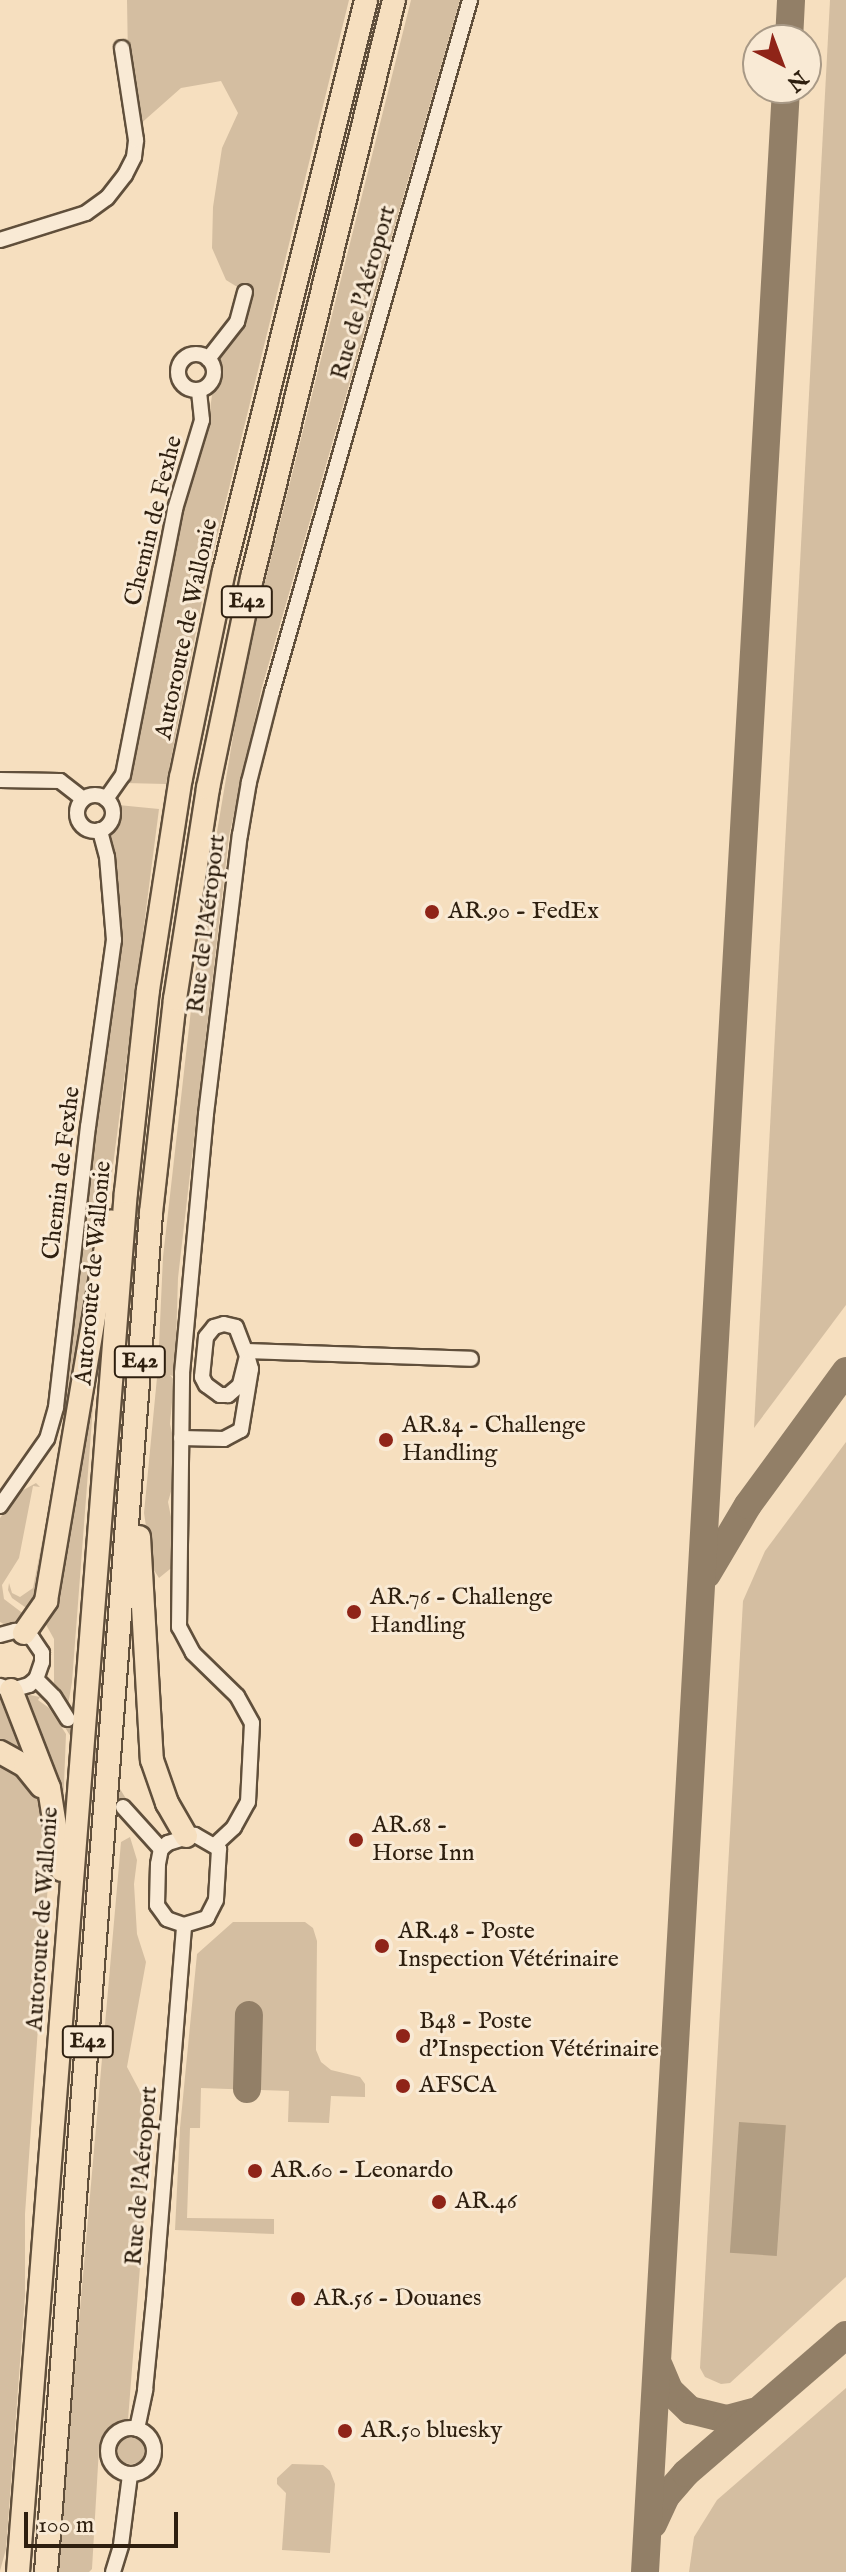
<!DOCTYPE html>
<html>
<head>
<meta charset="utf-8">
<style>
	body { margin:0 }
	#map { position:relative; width:846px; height:2572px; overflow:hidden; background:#f6dfbf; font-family:"IM FELL English",serif }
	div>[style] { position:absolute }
	.green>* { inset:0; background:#d4bea1 }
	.round { border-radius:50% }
	.water>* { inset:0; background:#b29e83; transform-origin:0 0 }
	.taxiway>* { height:28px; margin:-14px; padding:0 14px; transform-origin:14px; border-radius:14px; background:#927f67 }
	.minor-tunnel>* { height:14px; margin-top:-7px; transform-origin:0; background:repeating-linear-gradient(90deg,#ceb99c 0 14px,transparent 0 21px) }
	.roads { filter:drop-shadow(2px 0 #604f3b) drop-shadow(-2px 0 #604f3b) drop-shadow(0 2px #604f3b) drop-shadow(0 -2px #604f3b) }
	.minor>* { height:14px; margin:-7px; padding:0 7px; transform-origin:7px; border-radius:7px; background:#f9ead5 }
	.minor>.ring { margin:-7px; padding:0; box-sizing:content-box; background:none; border:14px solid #f9ead5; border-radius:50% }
	.highway>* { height:22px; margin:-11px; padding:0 11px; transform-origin:11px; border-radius:11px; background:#f6dfbf }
	.dots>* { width:22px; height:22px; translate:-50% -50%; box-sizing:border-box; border:4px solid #f9ead5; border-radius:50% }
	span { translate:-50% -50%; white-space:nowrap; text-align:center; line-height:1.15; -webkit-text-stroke:6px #f9ead5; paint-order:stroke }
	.shield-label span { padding:2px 6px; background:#f9ead5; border:2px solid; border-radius:6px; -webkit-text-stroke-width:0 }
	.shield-label { font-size:22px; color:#2e1f0f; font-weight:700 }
	.street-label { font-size:24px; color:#2e1f0f }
	.poi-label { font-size:24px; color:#2e1f0f }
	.left { translate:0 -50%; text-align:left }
	.north { position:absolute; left:742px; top:24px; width:80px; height:80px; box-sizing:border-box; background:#f9ead5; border:2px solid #a89986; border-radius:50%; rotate:138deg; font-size:22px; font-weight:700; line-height:32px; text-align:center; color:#2e1f0f }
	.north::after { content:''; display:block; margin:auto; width:28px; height:36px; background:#8f2418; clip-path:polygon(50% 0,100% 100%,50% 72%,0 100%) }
	.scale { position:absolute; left:24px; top:2512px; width:154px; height:36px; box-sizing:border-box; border:4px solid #2e1f0f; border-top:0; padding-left:10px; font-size:24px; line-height:28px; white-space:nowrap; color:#2e1f0f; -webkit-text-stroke:6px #f9ead5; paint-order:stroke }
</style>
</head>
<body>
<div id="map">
	<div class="green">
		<div style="clip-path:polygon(127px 0,349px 0,205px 586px,166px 784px,125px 783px,141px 722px,179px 516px,207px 432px,212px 395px,217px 384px,218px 353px,243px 323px,252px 296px,226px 280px,212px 248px,213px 207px,222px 148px,238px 113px,221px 81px,181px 88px,138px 126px,128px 60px)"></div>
		<div style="clip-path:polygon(411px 0,460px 0,262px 687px,229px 836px,178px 1278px,175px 1377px,170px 1375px,174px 1380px,170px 1424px,179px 1464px,168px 1502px,174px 1532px,175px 1565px,159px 1578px,152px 1567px,144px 1513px,158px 1367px,163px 1257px,199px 939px,238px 707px,264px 586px)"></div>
		<div style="clip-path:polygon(830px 0,846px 0,846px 1305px,754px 1428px)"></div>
		<div style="clip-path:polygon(118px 805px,159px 809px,106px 1220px,52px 1528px,32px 1612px,12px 1598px,8px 1590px,9px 1583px,12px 1593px,20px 1597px,33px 1588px,61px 1446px,82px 1229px,122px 936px,111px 835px)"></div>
		<div style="clip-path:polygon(99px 1328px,72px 1682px,68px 1705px,54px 1683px,54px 1639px,44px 1621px)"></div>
		<div style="clip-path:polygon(846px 1442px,846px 2277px,730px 2383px,721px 2384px,705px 2377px,700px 2368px,743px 1601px,765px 1551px)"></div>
		<div style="clip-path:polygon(36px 1483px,40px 1487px,33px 1486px,19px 1558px,2px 1585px,4px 1599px,29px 1618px,20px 1624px,4px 1624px,0 1622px,0 1518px,18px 1493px)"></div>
		<div style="clip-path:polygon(0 1695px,5px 1700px,31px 1764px,0 1746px)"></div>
		<div style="clip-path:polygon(30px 1695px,40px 1697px,38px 1700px,49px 1708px,66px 1734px,63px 1810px,18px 1696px)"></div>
		<div style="clip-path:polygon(0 1756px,38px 1793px,50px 1855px,25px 2214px,25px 2296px,6px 2549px,0 2571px)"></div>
		<div style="clip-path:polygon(130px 1837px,137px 1860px,134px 1884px,137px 1934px,146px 1962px,127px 2067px,152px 2114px,128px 2420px,110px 2428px,99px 2448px,92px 2569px,89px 2572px,57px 2572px,121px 1842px)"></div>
		<div style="clip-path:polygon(233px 1922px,305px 1922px,313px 1928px,317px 1941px,316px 2050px,321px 2062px,331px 2070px,360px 2077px,365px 2084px,365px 2097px,331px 2096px,329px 2123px,288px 2122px,289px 2091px,201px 2088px,200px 2128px,190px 2128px,187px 2218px,274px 2219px,274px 2234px,175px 2230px,180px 2128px,197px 1954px)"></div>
		<div style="clip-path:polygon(846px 2388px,846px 2572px,689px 2572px,694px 2537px,717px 2500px)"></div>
		<div class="round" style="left:117px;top:2436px;width:28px;height:28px"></div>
		<div style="clip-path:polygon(292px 2464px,323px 2465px,330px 2471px,335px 2484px,330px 2553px,282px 2550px,286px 2493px,277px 2484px,277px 2478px)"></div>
	</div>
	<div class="water">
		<div style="left:739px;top:2122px;width:47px;height:131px;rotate:4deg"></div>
	</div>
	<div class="taxiway">
		<div style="left:789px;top:40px;width:40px;rotate:-87.1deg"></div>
		<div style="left:707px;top:1574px;width:80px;rotate:-59.3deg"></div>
		<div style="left:748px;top:1505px;width:166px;rotate:-53.8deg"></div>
		<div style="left:247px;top:2089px;width:74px;rotate:-88.5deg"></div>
		<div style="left:659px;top:2366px;width:26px;rotate:67deg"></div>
		<div style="left:669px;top:2390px;width:29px;rotate:44deg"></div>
		<div style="left:690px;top:2410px;width:38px;rotate:14deg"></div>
		<div style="left:727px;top:2419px;width:28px;rotate:-15deg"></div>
		<div style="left:653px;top:2524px;width:31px;rotate:-65deg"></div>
		<div style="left:666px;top:2496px;width:30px;rotate:-49deg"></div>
		<div style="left:686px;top:2473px;width:211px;rotate:-40.8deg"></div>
		<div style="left:645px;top:2572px;width:2488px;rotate:-86.75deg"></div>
	</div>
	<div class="minor-tunnel">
		<div style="left:68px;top:1719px;width:104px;rotate:58deg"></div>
	</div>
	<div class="roads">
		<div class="minor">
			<div style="left:0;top:240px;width:90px;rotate:-17.4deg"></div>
			<div style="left:86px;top:213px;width:26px;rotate:-36deg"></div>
			<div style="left:107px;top:198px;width:29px;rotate:-52deg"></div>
			<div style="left:125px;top:175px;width:20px;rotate:-63deg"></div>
			<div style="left:134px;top:157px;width:17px;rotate:-83deg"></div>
			<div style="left:136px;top:140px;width:93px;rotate:-98.7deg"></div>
			<div class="ring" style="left:178px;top:354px;width:22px;height:22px"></div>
			<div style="left:208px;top:359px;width:47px;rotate:-51.9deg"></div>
			<div style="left:237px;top:322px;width:31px;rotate:-75deg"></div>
			<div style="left:0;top:780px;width:60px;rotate:1deg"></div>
			<div style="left:60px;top:781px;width:29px;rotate:38deg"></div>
			<div class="ring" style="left:77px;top:795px;width:22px;height:22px"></div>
			<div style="left:106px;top:799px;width:29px;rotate:-55deg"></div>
			<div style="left:123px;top:775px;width:271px;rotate:-78.9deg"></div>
			<div style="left:175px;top:509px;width:93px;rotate:-73.1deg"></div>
			<div style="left:202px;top:420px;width:30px;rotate:-96deg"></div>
			<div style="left:224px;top:1324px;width:12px;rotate:14deg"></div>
			<div style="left:236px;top:1327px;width:31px;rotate:69deg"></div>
			<div style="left:247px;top:1356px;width:30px;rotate:104deg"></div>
			<div style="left:240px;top:1385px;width:16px;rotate:140deg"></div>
			<div style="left:228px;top:1395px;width:8px;rotate:180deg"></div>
			<div style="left:220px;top:1395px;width:17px;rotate:-144deg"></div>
			<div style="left:206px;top:1385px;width:9px;rotate:-117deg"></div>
			<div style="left:202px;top:1377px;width:40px;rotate:-84.3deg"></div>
			<div style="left:206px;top:1337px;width:13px;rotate:-51deg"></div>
			<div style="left:214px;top:1327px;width:10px;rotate:-17deg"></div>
			<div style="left:181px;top:1438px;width:43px;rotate:1.3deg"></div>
			<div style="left:224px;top:1439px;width:19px;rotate:-28deg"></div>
			<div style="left:241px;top:1430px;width:62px;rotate:-80.7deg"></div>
			<div style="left:251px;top:1369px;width:19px;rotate:-106deg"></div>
			<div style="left:246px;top:1351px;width:225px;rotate:2deg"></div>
			<div style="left:0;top:1506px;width:82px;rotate:-55deg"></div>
			<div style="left:47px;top:1439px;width:33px;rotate:-74deg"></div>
			<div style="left:56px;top:1407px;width:282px;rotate:-83.5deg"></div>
			<div style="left:88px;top:1127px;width:189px;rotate:-82.1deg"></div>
			<div style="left:114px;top:940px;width:83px;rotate:-94.8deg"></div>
			<div style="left:107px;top:857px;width:28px;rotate:-105deg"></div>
			<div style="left:0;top:1635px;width:16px;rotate:-15deg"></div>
			<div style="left:15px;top:1631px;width:18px;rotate:22deg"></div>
			<div style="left:32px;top:1638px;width:18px;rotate:56deg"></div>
			<div style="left:42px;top:1653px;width:9px;rotate:90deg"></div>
			<div style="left:42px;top:1662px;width:18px;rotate:109deg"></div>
			<div style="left:36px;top:1679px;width:9px;rotate:139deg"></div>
			<div style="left:29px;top:1685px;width:19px;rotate:164deg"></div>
			<div style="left:11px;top:1690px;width:12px;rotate:-160deg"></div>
			<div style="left:36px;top:1679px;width:25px;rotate:45deg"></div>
			<div style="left:54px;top:1697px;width:26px;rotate:58deg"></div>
			<div style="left:123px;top:1807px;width:57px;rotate:47.9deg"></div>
			<div style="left:195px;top:1835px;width:28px;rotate:30deg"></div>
			<div style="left:219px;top:1849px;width:51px;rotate:93.4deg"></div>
			<div style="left:216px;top:1900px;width:20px;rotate:117deg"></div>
			<div style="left:207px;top:1918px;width:24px;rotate:163deg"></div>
			<div style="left:184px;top:1925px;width:18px;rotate:-161deg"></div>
			<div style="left:167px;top:1919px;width:17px;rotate:-126deg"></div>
			<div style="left:157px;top:1905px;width:41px;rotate:-88.6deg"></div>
			<div style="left:158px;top:1864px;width:15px;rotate:-79deg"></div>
			<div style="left:161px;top:1849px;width:9px;rotate:-41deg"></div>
			<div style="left:168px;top:1843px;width:28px;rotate:-17deg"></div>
			<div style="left:215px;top:1845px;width:26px;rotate:-43deg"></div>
			<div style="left:234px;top:1827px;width:29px;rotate:-61deg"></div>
			<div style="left:248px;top:1802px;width:79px;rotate:-87.1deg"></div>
			<div style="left:252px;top:1723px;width:31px;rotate:-119deg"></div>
			<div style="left:237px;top:1696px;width:62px;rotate:-135.7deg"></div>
			<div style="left:193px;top:1653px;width:30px;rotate:-118deg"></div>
			<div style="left:179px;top:1627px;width:254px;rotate:-89.3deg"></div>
			<div style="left:182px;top:1373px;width:260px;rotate:-84.7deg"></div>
			<div style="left:206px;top:1114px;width:281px;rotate:-83.1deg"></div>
			<div style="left:240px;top:835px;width:54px;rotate:-80.4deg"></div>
			<div style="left:249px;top:782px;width:93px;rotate:-75.7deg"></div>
			<div style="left:272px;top:692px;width:720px;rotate:-74.03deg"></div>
			<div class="ring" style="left:108px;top:2428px;width:32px;height:32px"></div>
			<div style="left:137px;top:2429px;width:40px;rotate:-78deg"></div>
			<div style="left:145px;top:2390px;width:90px;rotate:-84.3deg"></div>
			<div style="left:154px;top:2300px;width:376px;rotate:-85.4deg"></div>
			<div style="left:113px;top:2572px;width:28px;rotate:-73deg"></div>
			<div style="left:121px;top:2545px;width:71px;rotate:-82.7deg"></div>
		</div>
		<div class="highway">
			<div style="left:139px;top:1537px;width:223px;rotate:86.7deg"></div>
			<div style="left:152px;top:1760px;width:46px;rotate:70.8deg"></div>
			<div style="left:167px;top:1803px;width:38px;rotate:60deg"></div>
			<div style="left:24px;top:1633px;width:39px;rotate:-55deg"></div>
			<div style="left:46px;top:1601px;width:385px;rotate:-80.4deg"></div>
			<div style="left:11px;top:1690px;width:105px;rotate:68.8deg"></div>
			<div style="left:49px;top:1788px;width:83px;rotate:81deg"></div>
			<div style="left:0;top:1752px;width:29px;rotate:29deg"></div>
			<div style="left:25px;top:1766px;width:26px;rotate:51deg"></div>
			<div style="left:18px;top:2572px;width:1384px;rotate:-85.53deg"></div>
			<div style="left:126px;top:1192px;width:203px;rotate:-83.8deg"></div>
			<div style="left:148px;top:990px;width:215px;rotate:-81.2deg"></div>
			<div style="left:181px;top:778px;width:211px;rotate:-78.3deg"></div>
			<div style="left:224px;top:571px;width:588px;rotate:-76.03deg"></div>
			<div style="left:46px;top:2572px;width:1363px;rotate:-85.58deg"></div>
			<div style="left:151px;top:1213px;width:215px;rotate:-83.6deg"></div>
			<div style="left:175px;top:999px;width:214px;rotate:-81.1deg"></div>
			<div style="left:208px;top:788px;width:215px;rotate:-78.2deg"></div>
			<div style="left:252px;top:578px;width:595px;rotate:-76.2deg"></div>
		</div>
	</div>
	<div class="dots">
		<div style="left:432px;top:912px;background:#8f2418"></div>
		<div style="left:386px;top:1440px;background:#8f2418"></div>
		<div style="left:354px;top:1612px;background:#8f2418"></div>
		<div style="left:356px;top:1840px;background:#8f2418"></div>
		<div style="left:382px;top:1946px;background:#8f2418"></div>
		<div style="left:403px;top:2036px;background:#8f2418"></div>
		<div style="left:403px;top:2086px;background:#8f2418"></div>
		<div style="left:255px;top:2171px;background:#8f2418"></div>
		<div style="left:439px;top:2202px;background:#8f2418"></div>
		<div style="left:298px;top:2299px;background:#8f2418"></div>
		<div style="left:345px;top:2431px;background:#8f2418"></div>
	</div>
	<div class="shield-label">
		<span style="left:247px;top:602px">E42</span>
		<span style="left:140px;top:1362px">E42</span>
		<span style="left:88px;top:2042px">E42</span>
	</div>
	<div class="street-label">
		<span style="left:364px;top:293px;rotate:-74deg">Rue de l'Aéroport</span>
		<span style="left:154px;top:521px;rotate:-76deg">Chemin de Fexhe</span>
		<span style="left:187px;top:629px;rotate:-78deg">Autoroute de Wallonie</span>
		<span style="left:207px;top:924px;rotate:-83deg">Rue de l'Aéroport</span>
		<span style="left:62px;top:1173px;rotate:-83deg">Chemin de Fexhe</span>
		<span style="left:94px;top:1273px;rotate:-85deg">Autoroute de Wallonie</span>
		<span style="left:43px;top:1919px;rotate:-86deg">Autoroute de Wallonie</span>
		<span style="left:142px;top:2176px;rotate:-85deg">Rue de l'Aéroport</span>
	</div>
	<div class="poi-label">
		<span class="left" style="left:448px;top:912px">AR.90 - FedEx</span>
		<span class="left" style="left:402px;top:1440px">AR.84 - Challenge<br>Handling</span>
		<span class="left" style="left:370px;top:1612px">AR.76 - Challenge<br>Handling</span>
		<span class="left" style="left:372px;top:1840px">AR.68 -<br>Horse Inn</span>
		<span class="left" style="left:398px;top:1946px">AR.48 - Poste<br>Inspection Vétérinaire</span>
		<span class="left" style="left:419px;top:2036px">B48 - Poste<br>d'Inspection Vétérinaire</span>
		<span class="left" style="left:419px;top:2086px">AFSCA</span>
		<span class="left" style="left:271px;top:2171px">AR.60 - Leonardo</span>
		<span class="left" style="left:455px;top:2202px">AR.46</span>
		<span class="left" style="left:314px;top:2299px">AR.56 - Douanes</span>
		<span class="left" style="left:361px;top:2431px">AR.50 bluesky</span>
	</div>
	<div class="north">N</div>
	<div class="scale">100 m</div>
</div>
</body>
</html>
